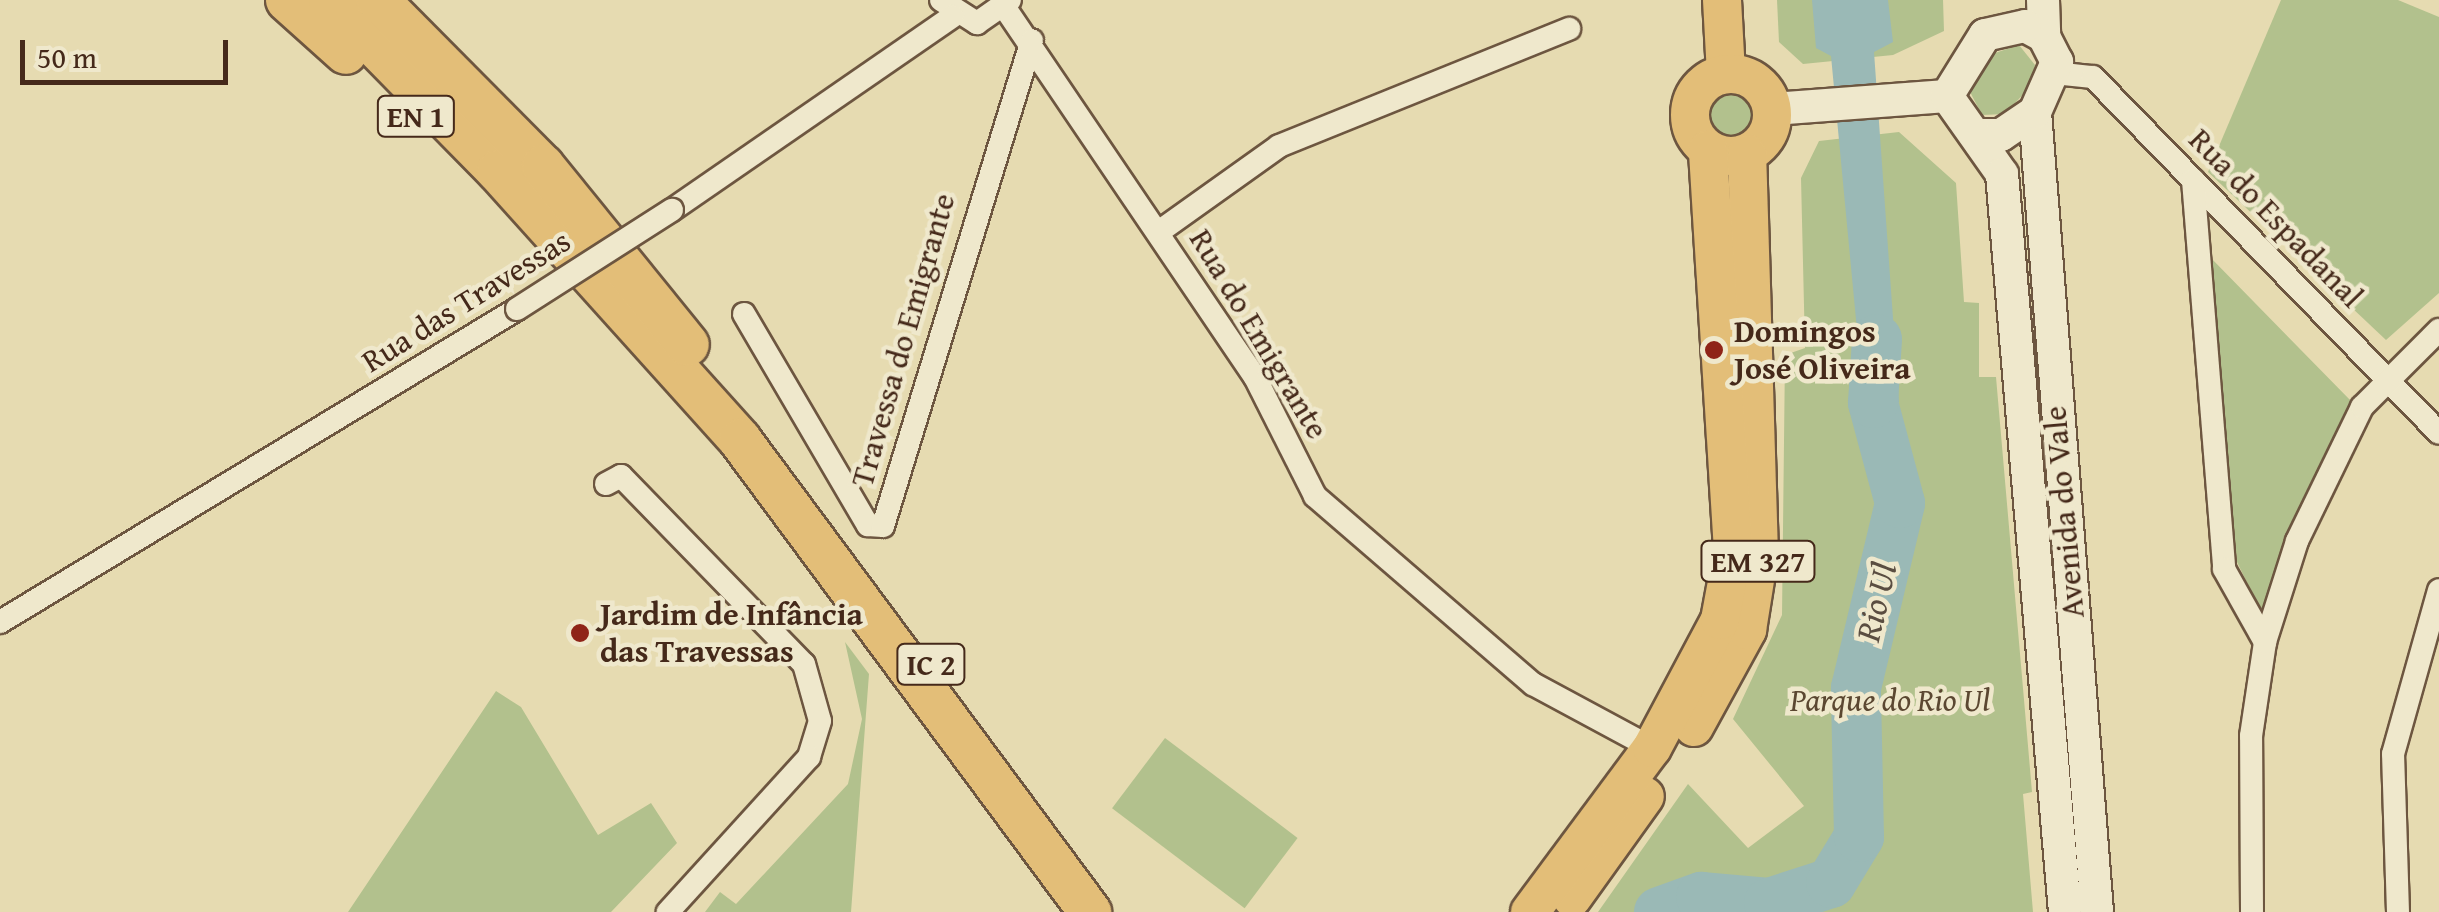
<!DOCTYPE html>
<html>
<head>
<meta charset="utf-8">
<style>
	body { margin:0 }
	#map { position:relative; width:2439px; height:912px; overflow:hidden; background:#e6dbb1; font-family:"Gentium Book Plus",serif }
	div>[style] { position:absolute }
	.green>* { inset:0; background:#b2c18d; transform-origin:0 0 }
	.round { border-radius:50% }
	.water>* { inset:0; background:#9ab9b6 }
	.river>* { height:50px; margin:-25px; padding:0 25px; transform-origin:25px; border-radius:25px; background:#9ab9b6 }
	.roads { filter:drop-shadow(2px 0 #6d5640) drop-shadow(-2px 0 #6d5640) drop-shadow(0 2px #6d5640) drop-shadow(0 -2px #6d5640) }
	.street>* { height:22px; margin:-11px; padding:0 11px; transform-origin:11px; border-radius:11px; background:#efe8cc }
	.secondary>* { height:32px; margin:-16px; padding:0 16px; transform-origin:16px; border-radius:16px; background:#efe8cc }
	.primary>* { height:38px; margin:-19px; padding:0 19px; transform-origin:19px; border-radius:19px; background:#e3be78 }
	.primary>.ring { margin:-19px; padding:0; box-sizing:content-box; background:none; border:38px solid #e3be78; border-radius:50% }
	.highway>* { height:42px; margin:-21px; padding:0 21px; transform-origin:21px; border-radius:21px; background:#e3be78 }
	.bridges { filter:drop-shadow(2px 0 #6d5640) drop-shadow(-2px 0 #6d5640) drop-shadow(0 2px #6d5640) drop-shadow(0 -2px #6d5640) }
	.street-bridge>* { height:22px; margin:-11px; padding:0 11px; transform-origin:11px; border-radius:11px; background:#efe8cc }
	.dots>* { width:28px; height:28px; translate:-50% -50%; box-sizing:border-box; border:5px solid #efe8cc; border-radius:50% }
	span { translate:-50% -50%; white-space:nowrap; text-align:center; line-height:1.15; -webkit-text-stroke:9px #efe8cc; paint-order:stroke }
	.shield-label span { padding:2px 8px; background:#efe8cc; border:2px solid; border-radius:8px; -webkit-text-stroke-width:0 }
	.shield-label { font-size:30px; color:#45291a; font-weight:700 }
	.street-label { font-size:32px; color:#45291a }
	.poi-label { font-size:32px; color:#45291a; font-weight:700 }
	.left { translate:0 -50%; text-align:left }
	.park-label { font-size:32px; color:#5b4731; font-style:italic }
	.water-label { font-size:35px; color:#5a4d41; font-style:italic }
	.scale { position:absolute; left:20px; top:40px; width:208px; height:45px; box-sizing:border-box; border:5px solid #45291a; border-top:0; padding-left:12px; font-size:30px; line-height:35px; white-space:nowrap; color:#45291a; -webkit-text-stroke:8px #efe8cc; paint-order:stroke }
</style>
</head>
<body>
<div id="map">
	<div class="green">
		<div style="clip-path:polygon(1777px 0,1943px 0,1944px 31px,1893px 55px,1803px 64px,1779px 42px)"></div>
		<div style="clip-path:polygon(2281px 0,2398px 0,2439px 17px,2439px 293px,2386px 340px,2208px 172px)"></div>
		<div style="clip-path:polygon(2019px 45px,2035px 65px,2029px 88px,2005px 114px,1982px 115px,1969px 90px,1992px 54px)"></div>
		<div class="round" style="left:1704px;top:87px;width:52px;height:52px"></div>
		<div style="clip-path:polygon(1899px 132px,1956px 183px,1964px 302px,1979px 303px,1979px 377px,1996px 377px,2032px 792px,2023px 794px,2033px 912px,1598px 912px,1688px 784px,1748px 848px,1804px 806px,1733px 719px,1782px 615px,1785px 355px,1805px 348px,1801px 178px,1819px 141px)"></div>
		<div style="clip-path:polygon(2209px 256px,2351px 401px,2287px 532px,2262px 613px,2237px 562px)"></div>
		<div style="clip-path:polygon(845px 642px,869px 674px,851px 912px,705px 912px,720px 892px,736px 904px,848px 784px,862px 719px)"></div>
		<div style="clip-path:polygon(496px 691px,521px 707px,598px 835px,651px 803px,677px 843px,611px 912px,348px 912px)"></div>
		<div style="left:1165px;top:738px;width:166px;height:88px;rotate:37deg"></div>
	</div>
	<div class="water">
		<div style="clip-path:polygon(1812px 0,1888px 0,1893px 42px,1874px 52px,1899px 402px,1864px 404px,1831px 56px,1816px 48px)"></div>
	</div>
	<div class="river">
		<div style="left:1659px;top:912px;width:45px;rotate:-19.7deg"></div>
		<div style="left:1701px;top:897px;width:68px;rotate:5deg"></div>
		<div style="left:1769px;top:903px;width:65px;rotate:-17.9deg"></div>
		<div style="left:1831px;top:883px;width:54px;rotate:-58.7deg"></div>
		<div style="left:1859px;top:837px;width:149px;rotate:-91.2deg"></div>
		<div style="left:1856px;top:688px;width:190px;rotate:-76.6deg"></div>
		<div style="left:1900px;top:503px;width:104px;rotate:-105.1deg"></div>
		<div style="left:1873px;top:403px;width:64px;rotate:-86.4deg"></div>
	</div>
	<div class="roads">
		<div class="street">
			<div style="left:941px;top:0;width:43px;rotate:32.6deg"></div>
			<div style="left:977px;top:23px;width:40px;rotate:-34.9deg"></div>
			<div style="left:1005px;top:8px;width:446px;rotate:55.9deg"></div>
			<div style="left:1255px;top:377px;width:133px;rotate:63.2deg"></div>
			<div style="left:1315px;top:496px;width:288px;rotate:40.8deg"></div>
			<div style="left:1533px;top:684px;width:135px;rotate:28.3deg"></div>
			<div style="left:2054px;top:73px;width:39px;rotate:6deg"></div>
			<div style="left:2093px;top:77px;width:496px;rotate:45.8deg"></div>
			<div style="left:2193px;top:180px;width:390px;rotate:85.4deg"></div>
			<div style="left:2224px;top:569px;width:84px;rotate:60.7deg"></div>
			<div style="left:672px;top:210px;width:341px;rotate:-34.6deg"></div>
			<div style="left:1160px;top:231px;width:146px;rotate:-35.5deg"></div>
			<div style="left:1279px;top:146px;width:313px;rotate:-22deg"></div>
			<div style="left:744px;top:314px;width:245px;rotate:59.6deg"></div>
			<div style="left:868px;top:525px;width:15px;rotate:4deg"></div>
			<div style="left:883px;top:526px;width:508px;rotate:-72.96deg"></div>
			<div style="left:606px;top:484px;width:17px;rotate:-28deg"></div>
			<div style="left:621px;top:476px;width:262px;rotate:45.8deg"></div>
			<div style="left:804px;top:664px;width:59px;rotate:74.3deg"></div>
			<div style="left:820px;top:721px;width:38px;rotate:107deg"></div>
			<div style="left:809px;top:757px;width:210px;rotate:132.3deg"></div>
			<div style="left:0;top:622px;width:604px;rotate:-31.19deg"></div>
			<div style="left:2252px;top:912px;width:176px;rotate:-90.3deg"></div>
			<div style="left:2251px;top:736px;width:95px;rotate:-81.5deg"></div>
			<div style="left:2265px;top:642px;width:106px;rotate:-72.4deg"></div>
			<div style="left:2297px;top:541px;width:149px;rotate:-64.1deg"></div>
			<div style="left:2362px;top:407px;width:109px;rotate:-45deg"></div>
			<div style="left:2398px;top:912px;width:158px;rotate:-91.8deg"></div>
			<div style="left:2393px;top:754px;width:170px;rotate:-74.3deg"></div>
		</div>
		<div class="secondary">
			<div style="left:2043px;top:0;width:36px;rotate:88deg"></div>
			<div style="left:1773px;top:109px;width:174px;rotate:-4.3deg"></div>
			<div style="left:2035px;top:112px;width:802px;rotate:85.57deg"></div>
			<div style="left:1977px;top:135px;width:24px"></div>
			<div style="left:2001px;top:135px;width:41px;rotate:-34.1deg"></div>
			<div style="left:2035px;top:112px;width:55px;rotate:-66.3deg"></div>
			<div style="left:2057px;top:62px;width:29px;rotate:-117deg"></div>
			<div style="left:2044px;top:36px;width:21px;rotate:-152deg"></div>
			<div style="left:2025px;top:26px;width:41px;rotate:167.3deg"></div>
			<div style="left:1985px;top:35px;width:72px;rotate:121.9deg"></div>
			<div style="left:1947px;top:96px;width:95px;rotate:54.8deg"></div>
			<div style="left:2002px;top:174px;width:741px;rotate:85.12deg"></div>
		</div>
		<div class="primary">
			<div style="left:1722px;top:0;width:74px;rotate:86.9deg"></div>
			<div class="ring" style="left:1690px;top:74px;width:44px;height:44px"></div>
			<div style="left:1694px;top:727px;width:111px;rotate:-61.3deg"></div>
			<div style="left:1747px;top:630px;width:76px;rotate:-80.9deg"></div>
			<div style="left:1759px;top:555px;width:401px;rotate:-91.7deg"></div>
			<div style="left:1572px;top:898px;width:125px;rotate:-54.4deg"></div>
			<div style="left:1530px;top:912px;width:204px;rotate:-53.4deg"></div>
			<div style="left:1652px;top:748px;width:145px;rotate:-62deg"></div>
			<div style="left:1720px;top:620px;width:71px;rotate:-79.5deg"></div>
			<div style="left:1733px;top:550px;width:401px;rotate:-93.6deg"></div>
		</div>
		<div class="highway">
			<div style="left:287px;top:0;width:79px;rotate:41.9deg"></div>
			<div style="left:330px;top:0;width:240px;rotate:45.5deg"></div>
			<div style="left:498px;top:171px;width:362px;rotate:48deg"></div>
			<div style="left:740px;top:440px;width:588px;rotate:53.44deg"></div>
			<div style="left:378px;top:0;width:234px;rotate:45.2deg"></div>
			<div style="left:543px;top:166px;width:230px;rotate:51deg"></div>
		</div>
	</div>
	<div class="bridges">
		<div class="street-bridge">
			<div style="left:517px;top:309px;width:184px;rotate:-32.6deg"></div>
		</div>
	</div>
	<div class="dots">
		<div style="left:1714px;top:350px;background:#8f2418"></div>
		<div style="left:580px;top:633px;background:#8f2418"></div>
	</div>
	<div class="shield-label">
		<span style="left:416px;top:116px">EN 1</span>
		<span style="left:1758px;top:561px">EM 327</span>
		<span style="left:931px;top:664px">IC 2</span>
	</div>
	<div class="street-label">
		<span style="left:2276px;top:218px;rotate:46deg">Rua do Espadanal</span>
		<span style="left:466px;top:301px;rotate:-32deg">Rua das Travessas</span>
		<span style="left:1259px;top:334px;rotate:59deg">Rua do Emigrante</span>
		<span style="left:903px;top:340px;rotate:-74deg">Travessa do Emigrante</span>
		<span style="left:2064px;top:512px;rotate:-95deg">Avenida do Vale</span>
	</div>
	<div class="poi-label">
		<span class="left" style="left:1734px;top:350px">Domingos<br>José Oliveira</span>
		<span class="left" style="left:600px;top:633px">Jardim de Infância<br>das Travessas</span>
	</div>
	<div class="park-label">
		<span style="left:1890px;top:700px">Parque do Rio Ul</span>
	</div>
	<div class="water-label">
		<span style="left:1876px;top:602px;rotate:-77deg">Rio Ul</span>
	</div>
	<div class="scale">50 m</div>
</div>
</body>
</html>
